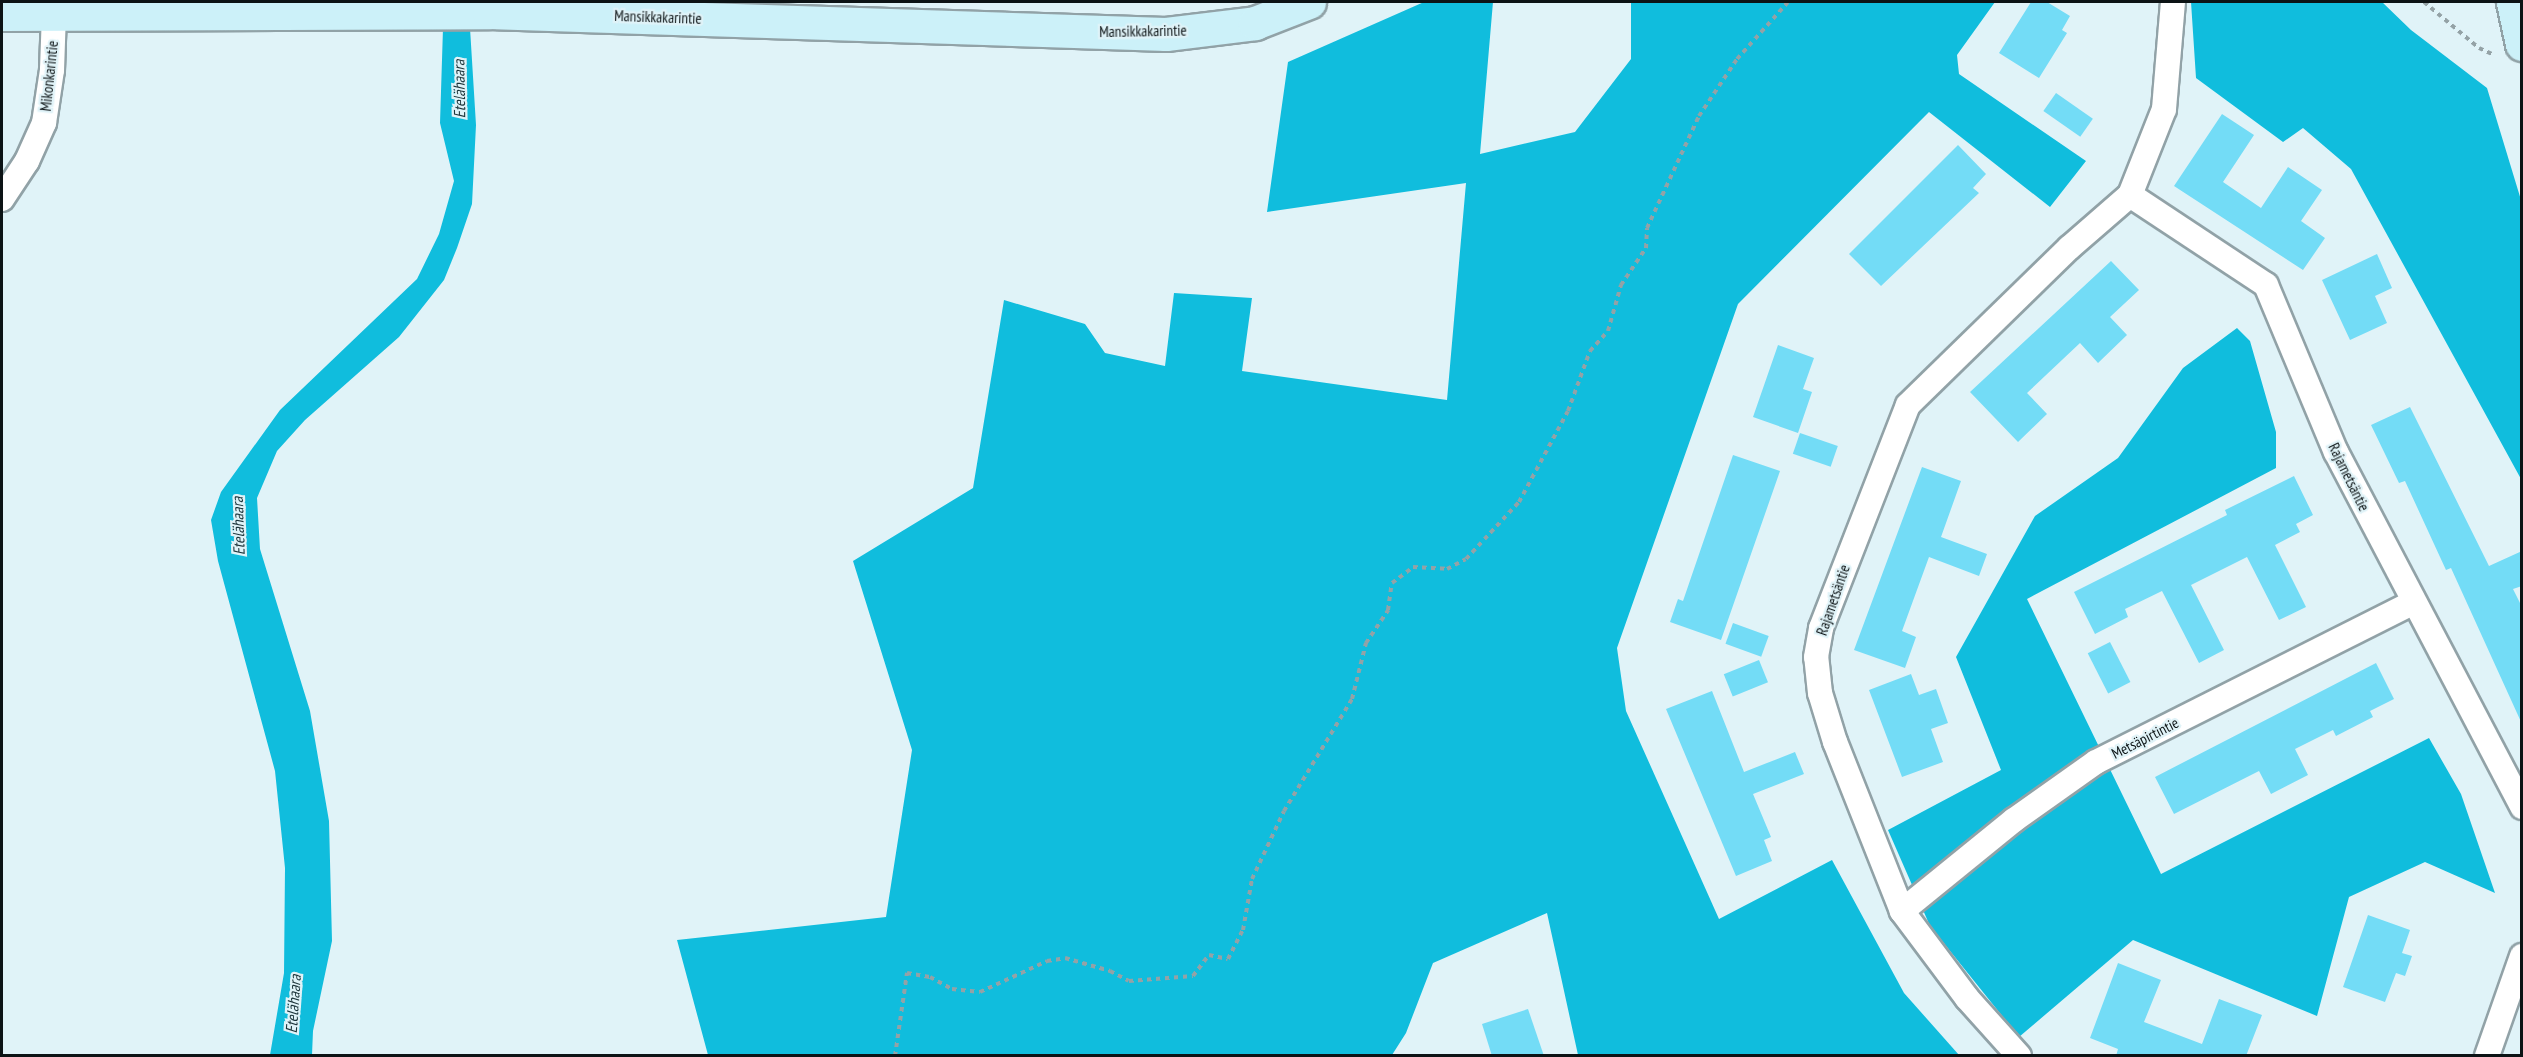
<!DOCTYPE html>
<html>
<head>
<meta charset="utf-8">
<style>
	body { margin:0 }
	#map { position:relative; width:2523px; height:1057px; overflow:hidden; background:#e0f3f8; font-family:"PT Sans Narrow",sans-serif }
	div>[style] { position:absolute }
	.forest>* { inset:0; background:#10bddd }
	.building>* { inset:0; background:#73dcf6; transform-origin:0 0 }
	.path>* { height:4px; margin-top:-2px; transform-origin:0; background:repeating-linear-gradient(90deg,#94a2a6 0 4.5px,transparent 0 9px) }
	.roads { filter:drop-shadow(2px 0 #91a2a7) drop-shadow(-2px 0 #91a2a7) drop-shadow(0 2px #91a2a7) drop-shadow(0 -2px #91a2a7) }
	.street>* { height:24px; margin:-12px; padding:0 12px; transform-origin:12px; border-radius:12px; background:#fff }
	.secondary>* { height:33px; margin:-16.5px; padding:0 16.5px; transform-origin:16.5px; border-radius:16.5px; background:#ccf1f9 }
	span { translate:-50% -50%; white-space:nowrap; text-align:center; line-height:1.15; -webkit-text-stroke:4.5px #e0f3f8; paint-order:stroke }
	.street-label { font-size:15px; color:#0c1315 }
	.water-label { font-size:16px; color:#1c343a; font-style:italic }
	.frame { position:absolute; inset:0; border:3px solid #0c1315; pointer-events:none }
</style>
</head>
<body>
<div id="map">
	<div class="forest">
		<div style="clip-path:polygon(1424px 2px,1493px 2px,1480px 154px,1575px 132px,1631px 59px,1631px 2px,1995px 2px,1957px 55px,1959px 74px,2086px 161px,2050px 207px,1929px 112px,1738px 304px,1617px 648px,1626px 711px,1719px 919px,1832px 860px,1904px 993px,1959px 1055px,1578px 1055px,1547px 913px,1433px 963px,1406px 1033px,1392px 1055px,708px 1055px,677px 940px,886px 917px,912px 750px,853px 561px,973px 488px,1004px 300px,1085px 324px,1105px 353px,1165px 366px,1174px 293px,1252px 298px,1242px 371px,1447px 400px,1466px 183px,1267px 212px,1288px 62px)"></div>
		<div style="clip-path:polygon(2191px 2px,2382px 2px,2411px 30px,2487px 88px,2521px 200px,2521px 479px,2351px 169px,2303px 128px,2283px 142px,2196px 78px)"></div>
		<div style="clip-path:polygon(443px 28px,470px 28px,476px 125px,472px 204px,457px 248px,444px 280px,399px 337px,305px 420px,277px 451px,257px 498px,260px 549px,310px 711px,329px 821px,332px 941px,313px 1031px,312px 1055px,270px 1055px,284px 973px,285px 868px,275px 771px,218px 561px,211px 520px,221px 492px,280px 410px,417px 279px,439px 234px,454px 181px,440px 123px)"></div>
		<div style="clip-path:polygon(2237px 328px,2250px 341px,2276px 432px,2276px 468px,2027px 599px,2161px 874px,2429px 738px,2461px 794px,2495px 893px,2425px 862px,2349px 897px,2317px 1016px,2133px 940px,2019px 1037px,1930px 926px,1888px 830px,2001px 770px,1956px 657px,2035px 516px,2118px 458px,2183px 368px)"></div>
	</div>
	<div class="building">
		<div style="clip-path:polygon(2031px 2px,2047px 2px,2070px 16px,2062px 30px,2067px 33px,2039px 78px,1999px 53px)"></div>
		<div style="left:2056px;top:93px;width:45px;height:22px;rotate:35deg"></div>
		<div style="clip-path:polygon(2222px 114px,2254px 135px,2223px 182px,2261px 208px,2288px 167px,2322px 190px,2301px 221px,2325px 238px,2303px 270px,2174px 186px)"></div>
		<div style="clip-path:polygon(1958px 145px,1986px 174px,1973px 188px,1979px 193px,1881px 286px,1849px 254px)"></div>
		<div style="clip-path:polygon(2377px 254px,2392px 288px,2375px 296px,2387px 323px,2350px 340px,2322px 280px)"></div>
		<div style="clip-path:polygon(2111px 261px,2139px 290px,2110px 317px,2127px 335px,2098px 363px,2080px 343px,2027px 393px,2047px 414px,2018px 442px,1970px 392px)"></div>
		<div style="clip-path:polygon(1778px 345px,1814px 358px,1803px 389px,1812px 392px,1798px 433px,1753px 417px)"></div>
		<div style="clip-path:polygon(2410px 407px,2489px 566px,2522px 551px,2522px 586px,2513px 589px,2522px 607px,2522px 724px,2451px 568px,2446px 570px,2405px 481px,2399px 483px,2371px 425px)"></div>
		<div style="left:1800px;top:433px;width:40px;height:22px;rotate:19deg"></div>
		<div style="clip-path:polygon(1733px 455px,1780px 471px,1721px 640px,1670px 622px,1678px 599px,1683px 601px)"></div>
		<div style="clip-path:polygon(1922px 467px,1961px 481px,1941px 537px,1987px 554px,1979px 576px,1929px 557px,1902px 631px,1916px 637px,1905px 668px,1854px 650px)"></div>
		<div style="clip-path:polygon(2294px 476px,2313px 515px,2296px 524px,2300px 532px,2275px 545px,2306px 607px,2279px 620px,2247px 557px,2191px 585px,2224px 650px,2199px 663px,2162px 591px,2125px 609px,2128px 617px,2095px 634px,2074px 592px,2227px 515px,2225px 510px)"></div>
		<div style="left:1733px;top:623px;width:38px;height:22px;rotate:20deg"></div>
		<div style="left:2110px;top:642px;width:45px;height:25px;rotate:63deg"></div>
		<div style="left:1759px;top:660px;width:24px;height:38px;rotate:68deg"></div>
		<div style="clip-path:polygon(2376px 663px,2394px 699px,2370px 711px,2373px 717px,2336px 736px,2333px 730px,2295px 749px,2308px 775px,2271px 794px,2259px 771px,2174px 814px,2155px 777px)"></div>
		<div style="clip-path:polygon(1911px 674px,1919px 695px,1936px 689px,1948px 723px,1931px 729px,1943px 762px,1902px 777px,1869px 690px)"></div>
		<div style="clip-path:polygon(1712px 691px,1744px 772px,1795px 752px,1804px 774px,1753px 794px,1771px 837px,1764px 840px,1772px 861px,1736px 876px,1666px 709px)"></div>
		<div style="clip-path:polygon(2368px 915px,2410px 930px,2402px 953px,2412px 956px,2405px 976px,2396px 973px,2385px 1002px,2343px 987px)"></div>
		<div style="clip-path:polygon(2118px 963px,2161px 980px,2144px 1022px,2202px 1044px,2219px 999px,2262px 1015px,2246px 1056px,2116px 1056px,2118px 1049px,2090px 1038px)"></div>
		<div style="clip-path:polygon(1528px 1009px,1544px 1056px,1492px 1056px,1482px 1024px)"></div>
	</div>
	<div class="path">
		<div style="left:2424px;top:2px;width:72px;rotate:39.9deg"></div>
		<div style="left:2479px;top:48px;width:17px;rotate:25deg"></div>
		<div style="left:895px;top:1056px;width:84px;rotate:-81.8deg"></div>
		<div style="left:907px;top:973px;width:23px;rotate:10deg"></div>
		<div style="left:930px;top:977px;width:25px;rotate:29deg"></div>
		<div style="left:952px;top:989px;width:28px;rotate:6deg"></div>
		<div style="left:980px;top:992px;width:74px;rotate:-24.8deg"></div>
		<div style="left:1047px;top:961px;width:18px;rotate:-9deg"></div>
		<div style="left:1065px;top:958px;width:47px;rotate:16.1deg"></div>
		<div style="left:1110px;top:971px;width:21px;rotate:28deg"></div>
		<div style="left:1129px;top:981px;width:64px;rotate:-4.5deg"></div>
		<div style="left:1193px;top:976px;width:26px;rotate:-53deg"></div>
		<div style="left:1209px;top:955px;width:19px;rotate:12deg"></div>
		<div style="left:1228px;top:959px;width:33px;rotate:-63deg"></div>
		<div style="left:1243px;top:930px;width:52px;rotate:-80deg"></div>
		<div style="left:1252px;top:879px;width:75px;rotate:-64.8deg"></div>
		<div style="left:1284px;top:811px;width:131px;rotate:-58.7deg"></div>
		<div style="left:1352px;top:699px;width:58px;rotate:-76deg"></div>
		<div style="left:1366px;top:643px;width:40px;rotate:-56deg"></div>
		<div style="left:1388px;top:610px;width:27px;rotate:-82deg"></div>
		<div style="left:1392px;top:583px;width:26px;rotate:-37deg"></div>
		<div style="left:1413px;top:567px;width:34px;rotate:3deg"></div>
		<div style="left:1447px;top:569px;width:21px;rotate:-28deg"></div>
		<div style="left:1466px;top:559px;width:78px;rotate:-47.1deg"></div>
		<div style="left:1519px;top:502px;width:103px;rotate:-61.7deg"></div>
		<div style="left:1568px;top:411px;width:64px;rotate:-69.9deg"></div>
		<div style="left:1590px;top:351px;width:27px;rotate:-48deg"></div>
		<div style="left:1608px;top:331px;width:48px;rotate:-74.2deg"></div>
		<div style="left:1621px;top:285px;width:45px;rotate:-56deg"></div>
		<div style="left:1646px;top:248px;width:20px;rotate:-87deg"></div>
		<div style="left:1647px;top:228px;width:123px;rotate:-65.1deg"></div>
		<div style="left:1699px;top:116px;width:69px;rotate:-56.3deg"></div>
		<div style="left:1737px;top:59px;width:76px;rotate:-48.2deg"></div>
	</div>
	<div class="roads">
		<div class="street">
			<div style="left:2130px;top:195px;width:163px;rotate:33.5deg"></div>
			<div style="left:2266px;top:285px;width:181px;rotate:67.3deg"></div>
			<div style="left:2336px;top:452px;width:401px;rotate:62.3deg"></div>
			<div style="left:2px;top:199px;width:45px;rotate:-56.7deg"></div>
			<div style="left:27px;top:161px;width:42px;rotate:-65.9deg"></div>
			<div style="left:44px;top:123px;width:54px;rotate:-81.4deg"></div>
			<div style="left:52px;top:70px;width:56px;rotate:-88deg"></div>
			<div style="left:1902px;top:911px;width:144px;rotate:-39.1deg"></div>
			<div style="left:2014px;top:820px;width:100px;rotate:-35.3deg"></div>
			<div style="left:2096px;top:762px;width:354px;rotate:-26.7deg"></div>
			<div style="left:2019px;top:1056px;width:78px;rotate:-131.9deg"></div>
			<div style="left:1967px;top:998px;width:109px;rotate:-126.8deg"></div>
			<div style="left:1902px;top:911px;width:182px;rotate:-111.6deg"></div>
			<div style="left:1835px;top:742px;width:51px;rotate:-107deg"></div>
			<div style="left:1820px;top:693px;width:36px;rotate:-96deg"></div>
			<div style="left:1816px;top:657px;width:29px;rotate:-80deg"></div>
			<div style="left:1821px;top:628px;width:239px;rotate:-68.7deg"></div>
			<div style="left:1908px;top:405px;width:225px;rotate:-44.3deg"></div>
			<div style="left:2069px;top:248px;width:81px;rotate:-41deg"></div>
			<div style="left:2130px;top:195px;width:92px;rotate:-68.4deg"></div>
			<div style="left:2164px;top:109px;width:107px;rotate:-85.2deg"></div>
			<div style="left:2487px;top:1056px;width:106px;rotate:-70.7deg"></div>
		</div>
		<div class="secondary">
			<div style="left:2513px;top:2px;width:43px;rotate:77.9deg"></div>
			<div style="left:2px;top:14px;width:487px;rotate:-0.2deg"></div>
			<div style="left:489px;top:12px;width:677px;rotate:1.86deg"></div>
			<div style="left:1166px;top:34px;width:90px;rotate:-7deg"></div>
			<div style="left:1255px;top:23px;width:58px;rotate:-21.3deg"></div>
		</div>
	</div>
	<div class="street-label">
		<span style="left:658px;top:17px;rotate:2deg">Mansikkakarintie</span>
		<span style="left:1143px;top:31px;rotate:-1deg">Mansikkakarintie</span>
		<span style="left:49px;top:76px;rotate:-84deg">Mikonkarintie</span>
		<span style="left:2349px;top:477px;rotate:64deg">Rajametsäntie</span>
		<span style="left:1833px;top:600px;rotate:-71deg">Rajametsäntie</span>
		<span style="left:2145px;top:738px;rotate:-27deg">Metsäpirtintie</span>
	</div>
	<div class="water-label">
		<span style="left:459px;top:89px;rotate:-91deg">Etelähaara</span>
		<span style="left:238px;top:526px;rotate:-92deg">Etelähaara</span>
		<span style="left:293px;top:1004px;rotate:-86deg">Etelähaara</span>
	</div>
	<div class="frame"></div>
</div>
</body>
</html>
